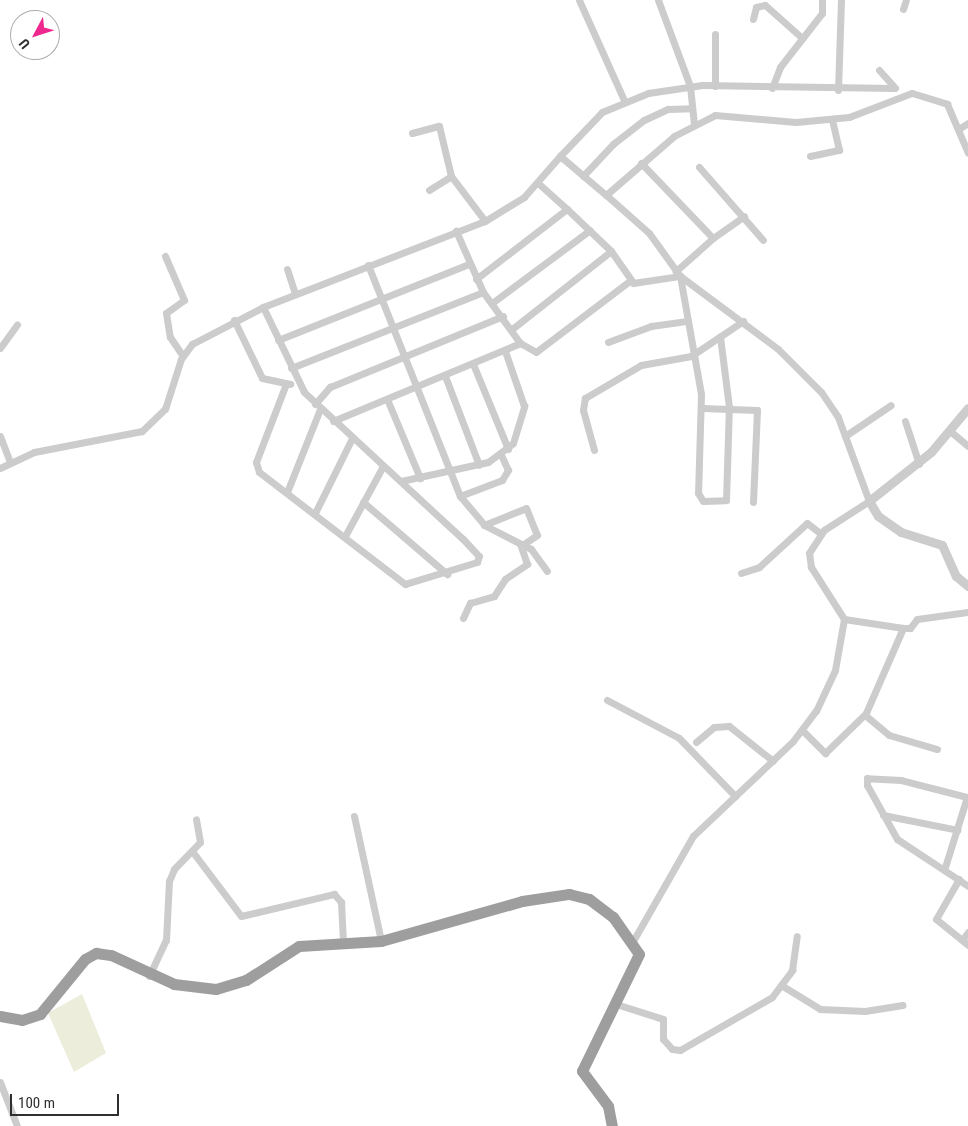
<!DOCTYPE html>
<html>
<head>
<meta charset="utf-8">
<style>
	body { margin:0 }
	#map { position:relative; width:968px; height:1126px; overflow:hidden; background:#fff; font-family:"Roboto Condensed",sans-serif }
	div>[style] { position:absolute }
	.green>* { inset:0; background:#ededdc }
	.minor>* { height:7px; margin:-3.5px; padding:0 3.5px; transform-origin:3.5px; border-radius:3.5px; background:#ccc }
	.tertiary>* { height:9px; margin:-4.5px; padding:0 4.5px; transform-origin:4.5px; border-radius:4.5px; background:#ccc }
	.trunk>* { height:11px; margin:-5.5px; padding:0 5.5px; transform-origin:5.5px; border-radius:5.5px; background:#9e9e9e }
	span { translate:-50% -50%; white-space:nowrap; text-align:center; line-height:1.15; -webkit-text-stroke:5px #fff; paint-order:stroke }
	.north { position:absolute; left:10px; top:10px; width:50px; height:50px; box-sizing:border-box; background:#fff; border:1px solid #acacac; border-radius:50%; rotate:230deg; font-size:14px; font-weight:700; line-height:20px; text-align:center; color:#2f2f2f }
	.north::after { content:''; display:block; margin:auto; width:18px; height:22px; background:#ef2890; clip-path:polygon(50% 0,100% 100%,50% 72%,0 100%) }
	.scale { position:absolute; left:10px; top:1094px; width:109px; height:22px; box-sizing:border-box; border:2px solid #2f2f2f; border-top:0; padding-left:6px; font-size:15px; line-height:18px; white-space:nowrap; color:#2f2f2f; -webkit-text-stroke:4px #fff; paint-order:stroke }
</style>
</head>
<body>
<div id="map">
	<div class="green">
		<div style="clip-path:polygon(82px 994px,106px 1053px,74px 1072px,48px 1013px)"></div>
	</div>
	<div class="minor">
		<div style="left:579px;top:0;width:110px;rotate:65.8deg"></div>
		<div style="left:658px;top:0;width:92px;rotate:69.6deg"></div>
		<div style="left:690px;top:86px;width:37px;rotate:84deg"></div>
		<div style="left:903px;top:9px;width:9px;rotate:-72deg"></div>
		<div style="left:753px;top:19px;width:12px;rotate:-76deg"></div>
		<div style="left:756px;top:7px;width:9px;rotate:-13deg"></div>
		<div style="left:765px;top:5px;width:50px;rotate:41.7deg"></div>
		<div style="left:715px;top:34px;width:52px;rotate:90deg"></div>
		<div style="left:879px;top:70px;width:24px;rotate:48deg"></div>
		<div style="left:772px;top:88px;width:22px;rotate:-69deg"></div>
		<div style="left:780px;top:67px;width:68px;rotate:-52.1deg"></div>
		<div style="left:822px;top:13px;width:13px;rotate:-90deg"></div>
		<div style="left:838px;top:90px;width:90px;rotate:-88.1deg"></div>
		<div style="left:960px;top:128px;width:9px;rotate:-32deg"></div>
		<div style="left:412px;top:133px;width:28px;rotate:-15deg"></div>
		<div style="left:439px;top:126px;width:51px;rotate:76.5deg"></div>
		<div style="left:560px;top:156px;width:61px;rotate:-46.3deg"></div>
		<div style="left:602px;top:112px;width:50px;rotate:-22.4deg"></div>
		<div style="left:648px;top:93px;width:55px;rotate:-8.4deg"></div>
		<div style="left:702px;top:85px;width:192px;rotate:0.9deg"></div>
		<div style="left:810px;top:156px;width:30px;rotate:-12deg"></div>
		<div style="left:839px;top:150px;width:32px;rotate:-103deg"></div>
		<div style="left:641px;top:163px;width:104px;rotate:46.2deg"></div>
		<div style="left:713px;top:238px;width:50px;rotate:138.3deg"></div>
		<div style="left:699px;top:167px;width:97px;rotate:48.8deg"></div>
		<div style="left:583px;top:176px;width:44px;rotate:-46.8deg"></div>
		<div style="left:613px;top:144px;width:39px;rotate:-38deg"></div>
		<div style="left:644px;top:120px;width:26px;rotate:-25deg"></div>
		<div style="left:668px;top:109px;width:24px;rotate:-2deg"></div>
		<div style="left:538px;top:183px;width:39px;rotate:42deg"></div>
		<div style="left:429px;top:190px;width:26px;rotate:-32deg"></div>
		<div style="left:451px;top:176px;width:56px;rotate:52.9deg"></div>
		<div style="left:713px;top:238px;width:38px;rotate:-35deg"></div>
		<div style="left:165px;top:256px;width:48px;rotate:66.6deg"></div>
		<div style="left:184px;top:300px;width:22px;rotate:144deg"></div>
		<div style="left:166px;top:313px;width:24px;rotate:81deg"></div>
		<div style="left:170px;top:337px;width:23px;rotate:56deg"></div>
		<div style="left:368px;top:265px;width:249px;rotate:68.3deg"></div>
		<div style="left:460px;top:496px;width:38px;rotate:50deg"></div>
		<div style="left:484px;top:525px;width:53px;rotate:27.1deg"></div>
		<div style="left:531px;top:549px;width:27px;rotate:54deg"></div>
		<div style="left:287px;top:269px;width:25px;rotate:72deg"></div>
		<div style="left:476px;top:279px;width:115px;rotate:-37.6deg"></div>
		<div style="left:567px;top:209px;width:61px;rotate:43.7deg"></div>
		<div style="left:611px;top:251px;width:39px;rotate:55deg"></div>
		<div style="left:633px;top:283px;width:48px;rotate:-8.5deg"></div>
		<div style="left:680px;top:276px;width:120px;rotate:79.9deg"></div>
		<div style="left:701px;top:394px;width:99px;rotate:91.7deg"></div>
		<div style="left:698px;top:493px;width:9px;rotate:58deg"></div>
		<div style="left:703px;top:501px;width:23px;rotate:-2deg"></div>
		<div style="left:726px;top:500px;width:93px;rotate:-88.2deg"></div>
		<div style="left:729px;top:407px;width:71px;rotate:-97.3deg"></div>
		<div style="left:492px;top:303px;width:122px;rotate:-36.7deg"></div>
		<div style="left:263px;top:307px;width:94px;rotate:64.2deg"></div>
		<div style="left:304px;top:392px;width:217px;rotate:42.8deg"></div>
		<div style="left:463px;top:539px;width:23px;rotate:47deg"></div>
		<div style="left:479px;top:556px;width:6px;rotate:108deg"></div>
		<div style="left:477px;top:562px;width:75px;rotate:163deg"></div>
		<div style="left:405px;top:584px;width:184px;rotate:-142.5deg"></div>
		<div style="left:259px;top:472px;width:10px;rotate:-107deg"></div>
		<div style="left:256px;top:462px;width:84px;rotate:-69deg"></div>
		<div style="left:234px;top:320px;width:64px;rotate:64.2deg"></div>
		<div style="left:262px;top:378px;width:29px;rotate:12deg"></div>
		<div style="left:512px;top:329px;width:126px;rotate:-38.2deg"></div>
		<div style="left:278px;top:340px;width:206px;rotate:-21.7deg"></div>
		<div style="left:608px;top:342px;width:46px;rotate:-20.4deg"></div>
		<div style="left:651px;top:326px;width:37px;rotate:-8deg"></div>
		<div style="left:520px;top:343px;width:18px;rotate:29deg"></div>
		<div style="left:536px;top:352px;width:119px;rotate:-37.2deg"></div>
		<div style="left:0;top:348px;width:29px;rotate:-54deg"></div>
		<div style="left:473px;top:364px;width:92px;rotate:67.6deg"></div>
		<div style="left:291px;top:368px;width:206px;rotate:-21.6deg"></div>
		<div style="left:445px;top:376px;width:95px;rotate:69.1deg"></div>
		<div style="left:387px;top:399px;width:86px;rotate:67.3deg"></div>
		<div style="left:315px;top:404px;width:23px;rotate:-49deg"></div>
		<div style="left:330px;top:387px;width:187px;rotate:-22.3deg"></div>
		<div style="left:702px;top:408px;width:55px;rotate:2.1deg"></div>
		<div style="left:757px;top:410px;width:92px;rotate:92.5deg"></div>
		<div style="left:333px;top:421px;width:203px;rotate:-22.6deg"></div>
		<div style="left:520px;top:343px;width:63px;rotate:-126deg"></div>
		<div style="left:483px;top:292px;width:67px;rotate:-113.9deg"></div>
		<div style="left:905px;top:421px;width:45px;rotate:72deg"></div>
		<div style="left:950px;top:431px;width:23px;rotate:40deg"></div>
		<div style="left:0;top:436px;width:28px;rotate:69deg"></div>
		<div style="left:845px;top:436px;width:55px;rotate:-34deg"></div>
		<div style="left:594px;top:450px;width:41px;rotate:-105.4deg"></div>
		<div style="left:583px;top:410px;width:12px;rotate:-81deg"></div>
		<div style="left:585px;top:398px;width:65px;rotate:-30.5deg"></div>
		<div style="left:641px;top:365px;width:51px;rotate:-10.2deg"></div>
		<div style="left:691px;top:356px;width:63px;rotate:-33.9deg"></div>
		<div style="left:0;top:468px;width:38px;rotate:-25deg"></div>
		<div style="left:34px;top:452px;width:110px;rotate:-11deg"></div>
		<div style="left:142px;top:431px;width:32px;rotate:-44deg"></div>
		<div style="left:165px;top:409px;width:52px;rotate:-72.3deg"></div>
		<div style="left:181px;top:359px;width:19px;rotate:-54deg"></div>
		<div style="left:192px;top:344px;width:80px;rotate:-27.5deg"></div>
		<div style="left:263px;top:307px;width:238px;rotate:-21.2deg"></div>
		<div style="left:485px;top:221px;width:46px;rotate:-31.6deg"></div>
		<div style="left:524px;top:197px;width:55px;rotate:-48.7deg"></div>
		<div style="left:560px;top:156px;width:60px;rotate:40.3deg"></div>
		<div style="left:401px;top:481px;width:89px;rotate:-12.3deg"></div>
		<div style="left:488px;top:462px;width:31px;rotate:-37deg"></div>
		<div style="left:513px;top:443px;width:39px;rotate:-73deg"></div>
		<div style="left:524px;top:406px;width:58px;rotate:-109.1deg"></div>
		<div style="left:287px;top:492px;width:89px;rotate:-68.3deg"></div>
		<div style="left:460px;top:496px;width:45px;rotate:-20.9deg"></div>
		<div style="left:502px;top:480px;width:12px;rotate:-59deg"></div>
		<div style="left:508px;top:470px;width:17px;rotate:-115deg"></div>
		<div style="left:363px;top:502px;width:111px;rotate:40.6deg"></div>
		<div style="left:315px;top:513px;width:84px;rotate:-63.7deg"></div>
		<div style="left:484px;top:525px;width:45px;rotate:-22deg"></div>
		<div style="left:526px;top:508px;width:29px;rotate:68deg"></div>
		<div style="left:537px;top:535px;width:18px;rotate:146deg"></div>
		<div style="left:345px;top:536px;width:80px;rotate:-61.5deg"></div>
		<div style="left:741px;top:573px;width:19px;rotate:-18deg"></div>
		<div style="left:759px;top:567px;width:65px;rotate:-42.5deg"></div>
		<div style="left:807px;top:523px;width:18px;rotate:38deg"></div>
		<div style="left:463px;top:618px;width:17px;rotate:-65deg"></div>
		<div style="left:470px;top:603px;width:25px;rotate:-16deg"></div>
		<div style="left:494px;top:596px;width:20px;rotate:-57deg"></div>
		<div style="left:505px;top:579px;width:27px;rotate:-34deg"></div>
		<div style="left:527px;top:564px;width:21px;rotate:-109deg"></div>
		<div style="left:844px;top:619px;width:60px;rotate:8.7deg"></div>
		<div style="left:903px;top:628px;width:95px;rotate:113.6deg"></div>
		<div style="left:865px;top:715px;width:31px;rotate:40deg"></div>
		<div style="left:889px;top:735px;width:50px;rotate:16.3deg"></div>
		<div style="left:903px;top:628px;width:7px"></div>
		<div style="left:910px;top:628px;width:11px;rotate:-52deg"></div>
		<div style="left:917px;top:619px;width:51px;rotate:-7.8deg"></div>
		<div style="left:607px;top:700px;width:81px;rotate:27.8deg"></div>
		<div style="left:679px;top:738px;width:81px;rotate:46deg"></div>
		<div style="left:802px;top:730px;width:33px;rotate:45deg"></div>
		<div style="left:825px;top:753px;width:56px;rotate:-44.3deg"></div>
		<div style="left:696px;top:742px;width:23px;rotate:-40deg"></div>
		<div style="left:714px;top:727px;width:15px;rotate:-4deg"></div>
		<div style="left:729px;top:726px;width:56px;rotate:38.5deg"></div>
		<div style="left:883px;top:815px;width:76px;rotate:11.3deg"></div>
		<div style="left:354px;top:816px;width:128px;rotate:77.8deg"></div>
		<div style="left:192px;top:851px;width:81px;rotate:53deg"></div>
		<div style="left:241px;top:916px;width:96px;rotate:-13.3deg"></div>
		<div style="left:334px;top:894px;width:11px;rotate:49deg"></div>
		<div style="left:341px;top:902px;width:40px;rotate:87.1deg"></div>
		<div style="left:945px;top:867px;width:73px;rotate:-72.6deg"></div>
		<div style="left:967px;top:797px;width:68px;rotate:-165.6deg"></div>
		<div style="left:901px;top:780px;width:34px;rotate:-177deg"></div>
		<div style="left:867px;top:778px;width:7px;rotate:90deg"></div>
		<div style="left:867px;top:785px;width:62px;rotate:60.9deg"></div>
		<div style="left:897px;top:839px;width:85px;rotate:33.5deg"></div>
		<div style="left:959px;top:879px;width:46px;rotate:119.9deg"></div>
		<div style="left:936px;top:919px;width:41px;rotate:39.1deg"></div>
		<div style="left:962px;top:940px;width:10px;rotate:-53deg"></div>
		<div style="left:633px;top:941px;width:121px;rotate:-60.3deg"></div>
		<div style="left:693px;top:836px;width:138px;rotate:-43.5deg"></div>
		<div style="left:793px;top:741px;width:38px;rotate:-53deg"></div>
		<div style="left:816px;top:711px;width:45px;rotate:-65.1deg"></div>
		<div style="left:835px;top:670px;width:52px;rotate:-80deg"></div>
		<div style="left:844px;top:619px;width:62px;rotate:-122.4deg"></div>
		<div style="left:811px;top:567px;width:14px;rotate:-98deg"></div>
		<div style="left:809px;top:553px;width:27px;rotate:-57deg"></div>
		<div style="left:824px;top:530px;width:54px;rotate:-32.8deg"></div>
		<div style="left:869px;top:501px;width:90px;rotate:-110.3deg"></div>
		<div style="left:838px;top:417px;width:30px;rotate:-124deg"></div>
		<div style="left:821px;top:392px;width:61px;rotate:-135deg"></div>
		<div style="left:778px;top:349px;width:122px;rotate:-143.3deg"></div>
		<div style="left:680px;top:276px;width:53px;rotate:-125.8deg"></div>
		<div style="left:649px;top:233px;width:57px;rotate:-138.5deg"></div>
		<div style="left:606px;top:195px;width:90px;rotate:-40.9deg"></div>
		<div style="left:674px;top:136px;width:46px;rotate:-27.1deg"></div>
		<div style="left:715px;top:115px;width:81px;rotate:4.9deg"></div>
		<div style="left:796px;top:122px;width:53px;rotate:-5.4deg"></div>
		<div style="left:849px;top:117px;width:67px;rotate:-20.9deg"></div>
		<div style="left:912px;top:93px;width:37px;rotate:17deg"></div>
		<div style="left:947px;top:104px;width:53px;rotate:66.8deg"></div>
		<div style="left:149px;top:976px;width:40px;rotate:-65deg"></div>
		<div style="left:166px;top:940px;width:59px;rotate:-87.1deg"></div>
		<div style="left:169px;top:881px;width:13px;rotate:-67deg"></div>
		<div style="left:174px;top:869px;width:37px;rotate:-46deg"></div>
		<div style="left:200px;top:842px;width:23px;rotate:-100deg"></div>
		<div style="left:781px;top:985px;width:46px;rotate:31.6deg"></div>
		<div style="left:820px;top:1009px;width:45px;rotate:2.5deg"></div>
		<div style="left:865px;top:1011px;width:38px;rotate:-9deg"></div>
		<div style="left:616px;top:1004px;width:49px;rotate:17.7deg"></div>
		<div style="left:663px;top:1019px;width:20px;rotate:90deg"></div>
		<div style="left:663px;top:1039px;width:13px;rotate:48deg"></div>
		<div style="left:672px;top:1049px;width:8px;rotate:7deg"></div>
		<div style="left:680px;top:1050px;width:106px;rotate:-29.9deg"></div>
		<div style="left:772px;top:997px;width:34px;rotate:-53deg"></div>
		<div style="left:792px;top:970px;width:34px;rotate:-82deg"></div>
		<div style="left:0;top:1082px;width:47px;rotate:68.9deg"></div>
	</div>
	<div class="tertiary">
		<div style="left:968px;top:408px;width:57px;rotate:130.1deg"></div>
		<div style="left:931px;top:452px;width:79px;rotate:141.7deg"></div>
		<div style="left:869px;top:501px;width:17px;rotate:59deg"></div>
		<div style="left:878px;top:516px;width:28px;rotate:35deg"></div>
		<div style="left:901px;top:532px;width:43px;rotate:17.6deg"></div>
		<div style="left:942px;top:545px;width:34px;rotate:66deg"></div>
		<div style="left:956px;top:576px;width:16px;rotate:40deg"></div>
	</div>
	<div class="trunk">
		<div style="left:0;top:1016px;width:22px;rotate:10deg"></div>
		<div style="left:22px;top:1020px;width:19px;rotate:-18deg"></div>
		<div style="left:40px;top:1014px;width:71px;rotate:-50.7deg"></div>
		<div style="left:85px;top:959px;width:13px;rotate:-29deg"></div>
		<div style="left:96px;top:953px;width:15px;rotate:8deg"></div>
		<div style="left:111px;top:955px;width:69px;rotate:24.7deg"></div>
		<div style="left:174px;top:984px;width:42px;rotate:6.8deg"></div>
		<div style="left:216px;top:989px;width:31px;rotate:-17deg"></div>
		<div style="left:246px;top:980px;width:63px;rotate:-32.7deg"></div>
		<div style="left:299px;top:946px;width:82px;rotate:-3.5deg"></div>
		<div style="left:381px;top:941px;width:147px;rotate:-15.8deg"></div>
		<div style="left:522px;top:901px;width:48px;rotate:-8.5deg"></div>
		<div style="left:569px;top:894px;width:21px;rotate:14deg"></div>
		<div style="left:589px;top:899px;width:30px;rotate:37deg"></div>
		<div style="left:613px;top:917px;width:45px;rotate:54.9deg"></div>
		<div style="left:639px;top:954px;width:130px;rotate:116deg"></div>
		<div style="left:582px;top:1071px;width:44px;rotate:53.4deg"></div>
		<div style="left:608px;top:1106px;width:20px;rotate:79deg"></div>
	</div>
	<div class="north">U</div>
	<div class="scale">100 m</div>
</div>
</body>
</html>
